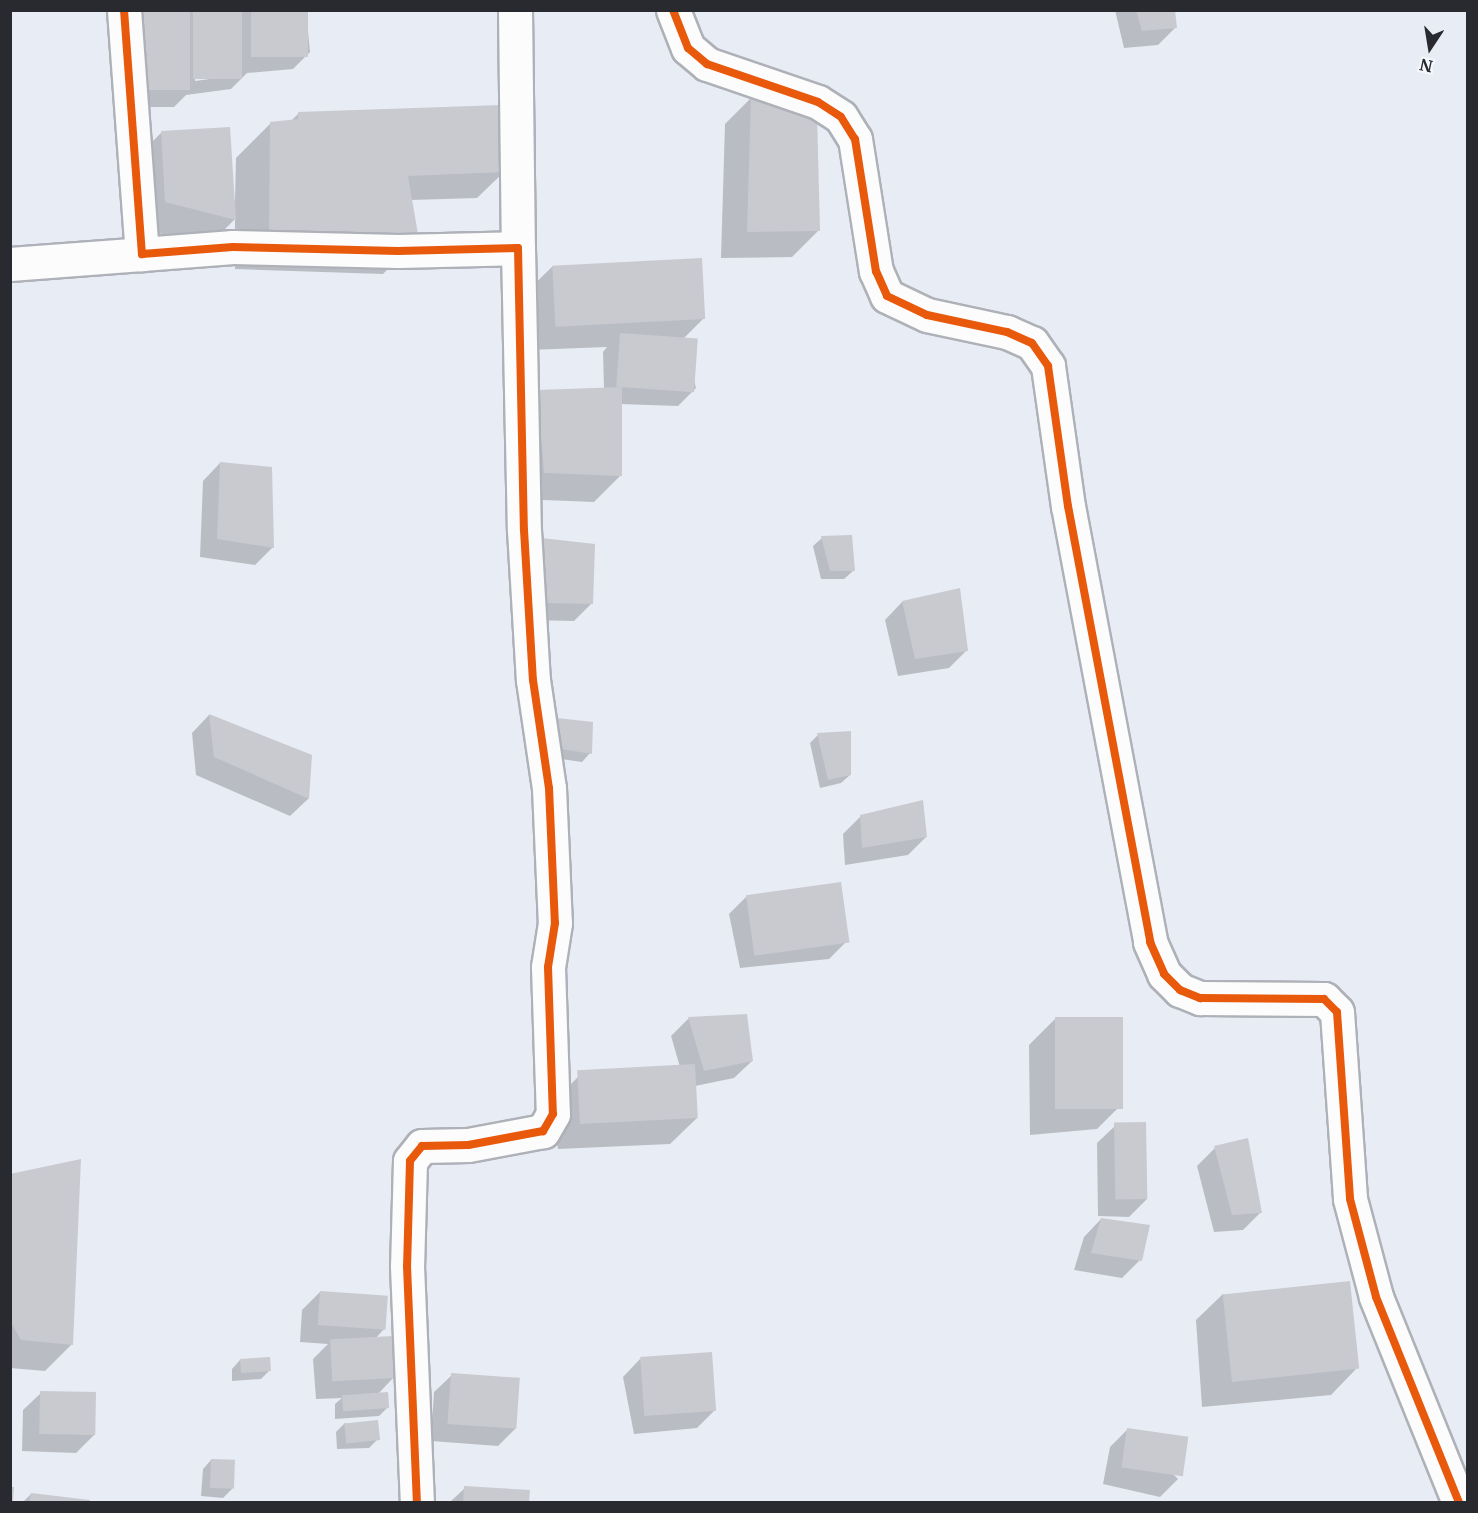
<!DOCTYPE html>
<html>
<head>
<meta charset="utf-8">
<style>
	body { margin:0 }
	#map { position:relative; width:1478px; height:1513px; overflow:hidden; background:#e8ecf4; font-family:Merriweather,serif }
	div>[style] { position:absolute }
	.shadow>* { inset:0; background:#0003 }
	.building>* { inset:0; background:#c8cad0; transform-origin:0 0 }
	.roads { filter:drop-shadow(2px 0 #aeb1b7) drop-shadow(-2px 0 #aeb1b7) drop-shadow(0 2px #aeb1b7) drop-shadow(0 -2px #aeb1b7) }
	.minor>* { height:33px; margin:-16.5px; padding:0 16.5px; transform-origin:16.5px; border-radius:16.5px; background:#fcfcfd }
	.cycleway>* { height:8px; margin:-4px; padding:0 4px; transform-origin:4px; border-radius:4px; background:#e8590c }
	span { translate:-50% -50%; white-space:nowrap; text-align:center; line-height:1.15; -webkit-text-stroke:5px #f5f8fd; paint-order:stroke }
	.frame { position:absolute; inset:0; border:12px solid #282a30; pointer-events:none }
	.north { position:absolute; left:1400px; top:18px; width:60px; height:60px; -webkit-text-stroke:4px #f5f8fd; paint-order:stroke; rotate:192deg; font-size:16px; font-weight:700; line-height:24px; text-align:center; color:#282a30 }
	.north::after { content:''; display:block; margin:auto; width:21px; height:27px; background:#282a30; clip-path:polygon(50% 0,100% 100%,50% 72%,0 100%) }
</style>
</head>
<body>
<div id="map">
	<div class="shadow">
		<div style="clip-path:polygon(evenodd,116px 10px,306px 10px,310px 52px,293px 69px,247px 73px,231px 89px,186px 95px,174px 107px,121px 107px,116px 10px,231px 73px,231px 76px,195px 81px,195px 78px,231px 73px)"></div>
		<div style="clip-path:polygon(1115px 10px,1173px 10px,1176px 27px,1158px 45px,1124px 48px)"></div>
		<div style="clip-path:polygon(751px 98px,819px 230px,792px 257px,721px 258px,725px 124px)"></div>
		<div style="clip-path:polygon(299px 113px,504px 172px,477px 198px,411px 200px,417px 239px,383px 274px,235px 269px,235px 219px,208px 246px,139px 228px,135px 159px,161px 133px,235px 201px,236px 158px,270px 124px,291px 121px)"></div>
		<div style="clip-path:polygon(553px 266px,704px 318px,684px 338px,696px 388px,678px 406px,620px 404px,621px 475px,594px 502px,518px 499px,537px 391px,604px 389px,603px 352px,607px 347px,529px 350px,526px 292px)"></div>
		<div style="clip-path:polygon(220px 463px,273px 547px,255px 565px,200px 557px,203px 481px)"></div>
		<div style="clip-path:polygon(822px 538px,853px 571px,844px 579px,821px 579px,813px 546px)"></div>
		<div style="clip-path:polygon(523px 557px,592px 603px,574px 621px,526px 620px)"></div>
		<div style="clip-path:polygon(959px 590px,967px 650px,949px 668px,898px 676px,885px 620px,902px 602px)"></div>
		<div style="clip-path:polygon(209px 715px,311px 756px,308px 799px,290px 816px,196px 775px,192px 733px)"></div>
		<div style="clip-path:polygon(557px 719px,590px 753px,582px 762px,547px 757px,549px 728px)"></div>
		<div style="clip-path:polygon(818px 735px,850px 775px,841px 783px,820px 788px,810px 743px)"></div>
		<div style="clip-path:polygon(861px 816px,926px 837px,908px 855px,845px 865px,843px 834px)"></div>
		<div style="clip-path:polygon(746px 897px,847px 941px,829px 959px,740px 968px,729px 914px)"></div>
		<div style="clip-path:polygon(745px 1016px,752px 1061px,734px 1078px,695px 1086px,697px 1118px,670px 1144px,558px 1149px,552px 1103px,579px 1076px,680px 1067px,671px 1036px,688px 1019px)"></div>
		<div style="clip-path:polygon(1056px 1018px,1123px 1103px,1097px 1129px,1030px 1135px,1029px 1045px)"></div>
		<div style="clip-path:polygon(1115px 1126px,1147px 1199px,1129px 1217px,1098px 1216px,1097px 1143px)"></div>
		<div style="clip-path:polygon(1215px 1148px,1261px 1212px,1243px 1230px,1214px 1232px,1197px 1166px)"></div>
		<div style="clip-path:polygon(10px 1175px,72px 1344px,45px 1371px,10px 1368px)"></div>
		<div style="clip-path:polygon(1101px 1219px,1140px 1260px,1122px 1278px,1074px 1270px,1084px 1237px)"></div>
		<div style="clip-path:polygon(320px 1292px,384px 1329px,375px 1339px,394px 1377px,378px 1394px,388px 1407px,379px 1416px,335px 1419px,335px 1404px,342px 1398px,316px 1399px,313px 1359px,328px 1344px,300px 1342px,302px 1310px)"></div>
		<div style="clip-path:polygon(1223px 1294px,1357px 1368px,1331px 1395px,1202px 1407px,1196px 1320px)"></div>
		<div style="clip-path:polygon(640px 1359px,715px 1410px,697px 1428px,634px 1434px,623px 1377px)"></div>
		<div style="clip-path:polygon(240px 1360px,269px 1371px,261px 1379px,232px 1381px,232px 1369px)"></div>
		<div style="clip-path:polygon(452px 1375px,516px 1428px,498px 1446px,431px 1441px,434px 1392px)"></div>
		<div style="clip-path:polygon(41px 1393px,94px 1435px,76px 1453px,22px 1451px,23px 1410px)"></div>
		<div style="clip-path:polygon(345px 1423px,378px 1439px,369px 1448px,337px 1449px,336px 1432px)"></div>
		<div style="clip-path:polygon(1128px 1429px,1178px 1479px,1160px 1497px,1103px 1484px,1110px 1447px)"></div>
		<div style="clip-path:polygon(211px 1460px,232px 1489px,223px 1498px,201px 1496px,203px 1469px)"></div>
		<div style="clip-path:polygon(465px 1488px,528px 1492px,527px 1502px,450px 1502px)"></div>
		<div style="clip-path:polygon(31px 1494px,88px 1502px,23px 1502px)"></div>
	</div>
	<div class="building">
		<div style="left:134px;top:10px;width:56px;height:80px"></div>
		<div style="left:193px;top:10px;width:49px;height:69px"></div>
		<div style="left:251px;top:10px;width:57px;height:47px"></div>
		<div style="clip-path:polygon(1136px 10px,1175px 10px,1177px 28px,1142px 31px)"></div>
		<div style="clip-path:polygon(751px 96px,817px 114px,820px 231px,747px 232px)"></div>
		<div style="clip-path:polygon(502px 105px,505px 172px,408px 176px,419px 240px,269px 235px,270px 122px,298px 119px,298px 112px)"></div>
		<div style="clip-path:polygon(230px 127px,236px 220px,165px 202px,161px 131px)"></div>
		<div style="left:702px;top:258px;width:61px;height:150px;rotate:87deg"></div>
		<div style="left:620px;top:333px;width:78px;height:54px;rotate:4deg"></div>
		<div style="clip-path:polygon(622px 387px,622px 476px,544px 473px,537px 390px)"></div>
		<div style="clip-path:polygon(220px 462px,272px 467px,274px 548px,217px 539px)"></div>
		<div style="clip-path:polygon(852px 535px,855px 571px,830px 571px,821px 536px)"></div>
		<div style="clip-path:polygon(541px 538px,595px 544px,593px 604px,543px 603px)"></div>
		<div style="clip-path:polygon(960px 588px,968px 651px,915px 659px,902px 601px)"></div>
		<div style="clip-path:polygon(209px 714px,312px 755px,309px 799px,214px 757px)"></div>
		<div style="clip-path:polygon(557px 718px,593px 722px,592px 754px,555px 748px)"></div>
		<div style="clip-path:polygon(851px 731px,851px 775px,828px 780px,817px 733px)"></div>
		<div style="clip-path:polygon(923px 800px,927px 837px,862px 848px,860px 815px)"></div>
		<div style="left:841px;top:882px;width:61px;height:96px;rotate:82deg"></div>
		<div style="clip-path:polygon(747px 1014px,753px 1061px,704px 1071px,688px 1017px)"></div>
		<div style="left:1055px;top:1017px;width:68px;height:92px"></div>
		<div style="left:695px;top:1064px;width:54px;height:118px;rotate:87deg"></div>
		<div style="left:1146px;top:1122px;width:77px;height:32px;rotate:89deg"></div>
		<div style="clip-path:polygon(1248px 1138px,1262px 1213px,1232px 1215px,1214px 1146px)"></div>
		<div style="clip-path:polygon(81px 1159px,73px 1345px,21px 1340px,10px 1321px,10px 1174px)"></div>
		<div style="clip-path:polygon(1101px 1218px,1150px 1225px,1142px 1261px,1091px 1253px)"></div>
		<div style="left:1350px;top:1281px;width:88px;height:128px;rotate:84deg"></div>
		<div style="left:320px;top:1291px;width:68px;height:34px;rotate:4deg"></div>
		<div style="left:393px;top:1336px;width:42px;height:63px;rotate:87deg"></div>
		<div style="left:712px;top:1352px;width:59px;height:72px;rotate:86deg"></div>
		<div style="left:270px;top:1357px;width:14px;height:30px;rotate:86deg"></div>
		<div style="left:451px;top:1373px;width:69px;height:51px;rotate:4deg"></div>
		<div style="left:40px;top:1391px;width:56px;height:43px;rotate:1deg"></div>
		<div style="left:388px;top:1392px;width:16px;height:46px;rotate:86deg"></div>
		<div style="left:378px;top:1420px;width:20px;height:34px;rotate:84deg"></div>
		<div style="left:1127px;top:1428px;width:62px;height:40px;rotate:8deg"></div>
		<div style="left:211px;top:1459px;width:24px;height:29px;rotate:2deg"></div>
		<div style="clip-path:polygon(464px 1486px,530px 1490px,529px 1502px,463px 1502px)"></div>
		<div style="clip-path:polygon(10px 1487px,14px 1487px,13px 1502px,10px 1502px)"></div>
		<div style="clip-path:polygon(31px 1493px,90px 1500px,89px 1502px,29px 1502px)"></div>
	</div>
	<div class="roads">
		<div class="minor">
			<div style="left:124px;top:10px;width:245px;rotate:85.8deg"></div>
			<div style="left:142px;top:254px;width:91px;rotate:-4.4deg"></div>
			<div style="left:233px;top:247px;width:165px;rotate:1.4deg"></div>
			<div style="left:398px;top:251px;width:120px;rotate:-1.4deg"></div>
			<div style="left:518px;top:248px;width:282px;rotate:88.8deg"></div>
			<div style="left:524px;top:530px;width:150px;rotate:86.6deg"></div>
			<div style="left:533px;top:680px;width:109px;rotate:81.6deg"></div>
			<div style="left:549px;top:788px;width:135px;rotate:87.5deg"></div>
			<div style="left:555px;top:923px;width:45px;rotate:99deg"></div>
			<div style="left:548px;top:967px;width:147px;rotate:88.1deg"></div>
			<div style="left:553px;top:1114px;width:20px;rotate:120deg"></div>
			<div style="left:543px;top:1131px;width:76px;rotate:169.4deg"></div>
			<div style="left:468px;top:1145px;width:46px;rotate:178.8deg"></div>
			<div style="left:422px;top:1146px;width:19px;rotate:129deg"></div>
			<div style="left:410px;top:1161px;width:105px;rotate:91.6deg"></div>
			<div style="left:407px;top:1266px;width:236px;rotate:87.6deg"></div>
			<div style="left:515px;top:10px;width:238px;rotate:89.3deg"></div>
			<div style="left:673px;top:10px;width:41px;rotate:68.5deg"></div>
			<div style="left:688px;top:48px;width:25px;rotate:40deg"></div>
			<div style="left:707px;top:64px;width:117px;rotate:18.9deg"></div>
			<div style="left:818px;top:102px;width:27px;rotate:33deg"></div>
			<div style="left:841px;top:117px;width:26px;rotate:58deg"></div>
			<div style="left:855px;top:139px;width:134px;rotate:81deg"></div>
			<div style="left:876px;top:271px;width:27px;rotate:66deg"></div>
			<div style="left:887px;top:296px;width:44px;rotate:25.4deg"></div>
			<div style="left:927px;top:315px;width:82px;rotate:12deg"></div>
			<div style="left:1007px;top:332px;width:27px;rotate:24deg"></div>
			<div style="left:1032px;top:343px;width:28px;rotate:55deg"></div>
			<div style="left:1048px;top:366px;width:141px;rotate:81.9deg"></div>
			<div style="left:1068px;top:506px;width:444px;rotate:79.3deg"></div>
			<div style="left:1150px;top:942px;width:35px;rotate:66deg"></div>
			<div style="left:1164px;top:974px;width:23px;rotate:45deg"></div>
			<div style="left:1180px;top:990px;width:22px;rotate:22deg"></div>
			<div style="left:1200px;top:998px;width:124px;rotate:0.5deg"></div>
			<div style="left:1324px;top:999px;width:18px;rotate:45deg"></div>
			<div style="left:1337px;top:1012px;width:187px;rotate:86deg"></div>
			<div style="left:1350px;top:1199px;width:101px;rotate:75.1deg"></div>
			<div style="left:1376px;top:1297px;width:221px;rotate:68deg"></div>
			<div style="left:10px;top:264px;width:132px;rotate:-4.3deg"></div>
		</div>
	</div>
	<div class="cycleway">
		<div style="left:124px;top:10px;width:245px;rotate:85.8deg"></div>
		<div style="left:142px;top:254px;width:91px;rotate:-4.4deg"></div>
		<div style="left:233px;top:247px;width:165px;rotate:1.4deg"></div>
		<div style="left:398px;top:251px;width:120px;rotate:-1.4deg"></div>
		<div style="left:518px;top:248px;width:282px;rotate:88.8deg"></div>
		<div style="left:524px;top:530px;width:150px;rotate:86.6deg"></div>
		<div style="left:533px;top:680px;width:109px;rotate:81.6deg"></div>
		<div style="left:549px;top:788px;width:135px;rotate:87.5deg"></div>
		<div style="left:555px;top:923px;width:45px;rotate:99deg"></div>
		<div style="left:548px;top:967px;width:147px;rotate:88.1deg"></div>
		<div style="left:553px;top:1114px;width:20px;rotate:120deg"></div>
		<div style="left:543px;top:1131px;width:76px;rotate:169.4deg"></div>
		<div style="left:468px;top:1145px;width:46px;rotate:178.8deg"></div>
		<div style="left:422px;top:1146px;width:19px;rotate:129deg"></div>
		<div style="left:410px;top:1161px;width:105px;rotate:91.6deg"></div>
		<div style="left:407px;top:1266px;width:236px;rotate:87.6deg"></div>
		<div style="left:673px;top:10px;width:41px;rotate:68.5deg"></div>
		<div style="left:688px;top:48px;width:25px;rotate:40deg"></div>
		<div style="left:707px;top:64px;width:117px;rotate:18.9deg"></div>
		<div style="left:818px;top:102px;width:27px;rotate:33deg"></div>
		<div style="left:841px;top:117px;width:26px;rotate:58deg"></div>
		<div style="left:855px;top:139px;width:134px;rotate:81deg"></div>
		<div style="left:876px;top:271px;width:27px;rotate:66deg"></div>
		<div style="left:887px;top:296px;width:44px;rotate:25.4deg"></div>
		<div style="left:927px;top:315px;width:82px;rotate:12deg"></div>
		<div style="left:1007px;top:332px;width:27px;rotate:24deg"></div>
		<div style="left:1032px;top:343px;width:28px;rotate:55deg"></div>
		<div style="left:1048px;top:366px;width:141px;rotate:81.9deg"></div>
		<div style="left:1068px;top:506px;width:444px;rotate:79.3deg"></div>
		<div style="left:1150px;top:942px;width:35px;rotate:66deg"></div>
		<div style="left:1164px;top:974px;width:23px;rotate:45deg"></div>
		<div style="left:1180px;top:990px;width:22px;rotate:22deg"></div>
		<div style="left:1200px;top:998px;width:124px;rotate:0.5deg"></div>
		<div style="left:1324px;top:999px;width:18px;rotate:45deg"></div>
		<div style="left:1337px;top:1012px;width:187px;rotate:86deg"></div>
		<div style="left:1350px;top:1199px;width:101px;rotate:75.1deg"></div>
		<div style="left:1376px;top:1297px;width:221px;rotate:68deg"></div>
	</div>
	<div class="frame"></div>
	<div class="north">N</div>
</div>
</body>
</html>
